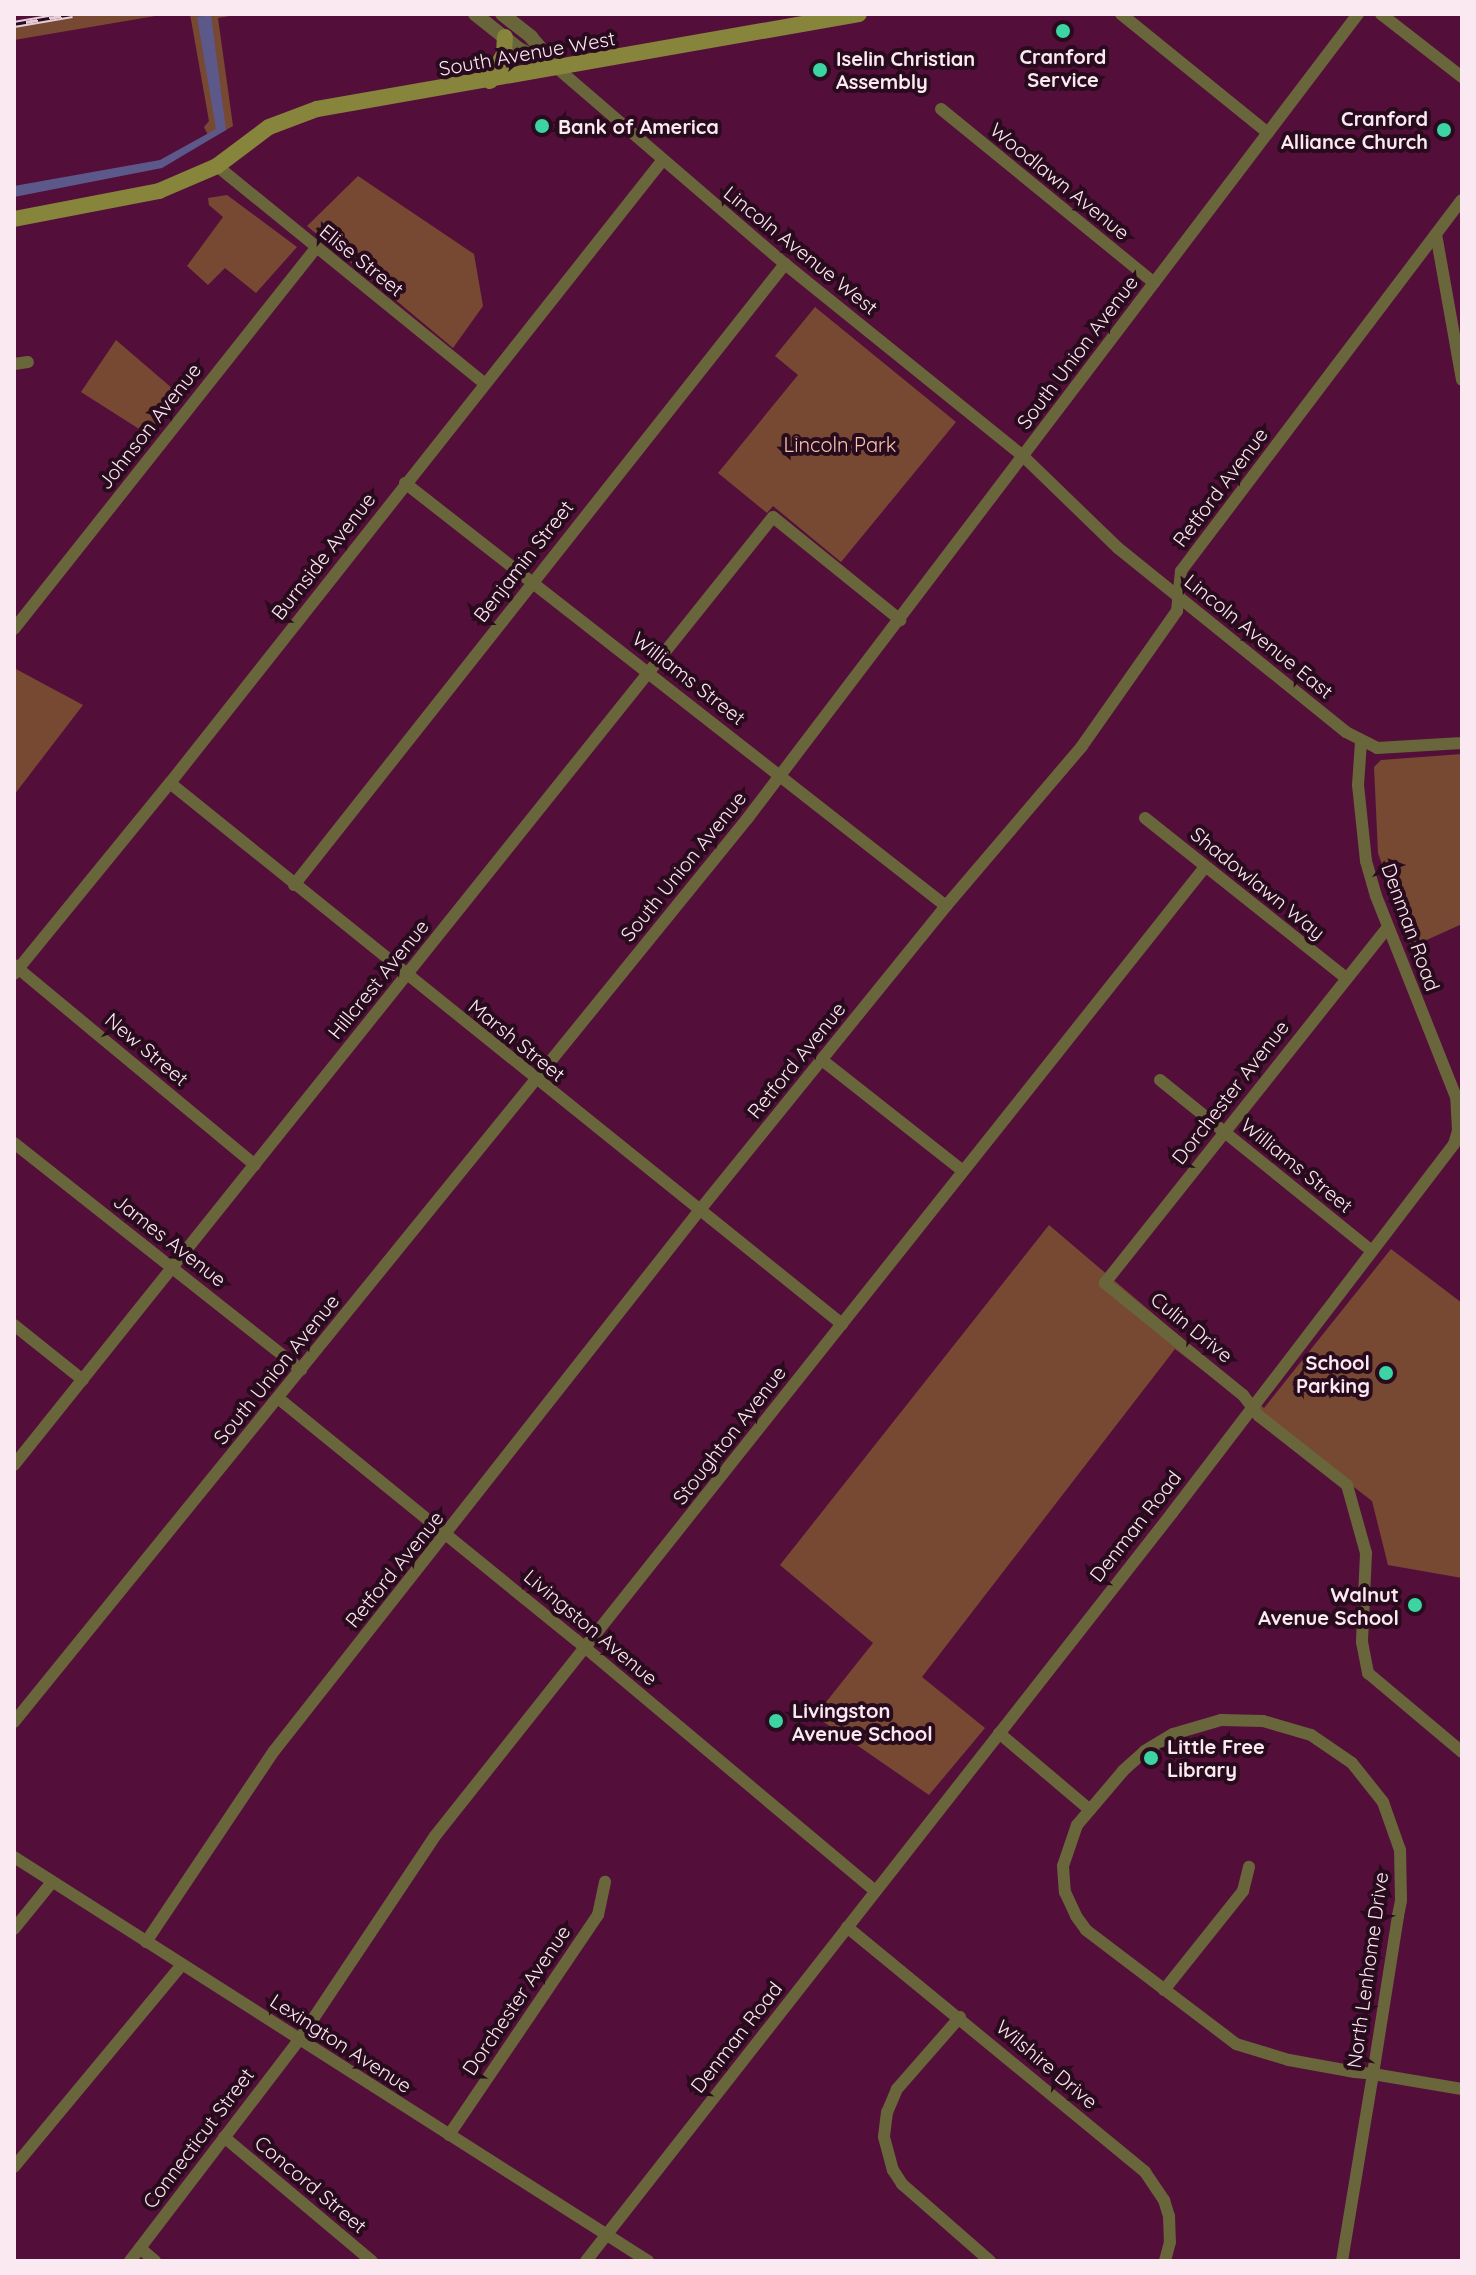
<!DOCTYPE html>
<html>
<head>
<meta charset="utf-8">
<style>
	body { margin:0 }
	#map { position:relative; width:1476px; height:2275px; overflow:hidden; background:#530f3a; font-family:Quicksand,sans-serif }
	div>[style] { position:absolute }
	.green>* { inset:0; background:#774932 }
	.water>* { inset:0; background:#5c588a }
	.minor>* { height:12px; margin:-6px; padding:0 6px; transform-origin:6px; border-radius:6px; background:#68663a }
	.tertiary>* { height:14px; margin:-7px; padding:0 7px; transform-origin:7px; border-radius:7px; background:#68663a }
	.secondary>* { height:16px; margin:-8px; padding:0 8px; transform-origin:8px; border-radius:8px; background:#87843b }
	.rail>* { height:7px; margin-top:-3.5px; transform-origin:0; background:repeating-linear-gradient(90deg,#280b1c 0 12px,#e3cbd8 0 24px); box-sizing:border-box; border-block:2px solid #e3cbd8 }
	.dots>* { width:22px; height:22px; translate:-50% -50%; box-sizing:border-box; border:4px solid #280b1c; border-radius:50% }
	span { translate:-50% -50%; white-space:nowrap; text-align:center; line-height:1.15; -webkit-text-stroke:8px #280b1c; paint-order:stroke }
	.street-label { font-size:20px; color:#fae9f1 }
	.poi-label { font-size:20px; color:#fae9f1; font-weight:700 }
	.left { translate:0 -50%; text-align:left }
	.right { translate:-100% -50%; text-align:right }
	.park-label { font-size:20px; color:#f9c7af }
	.frame { position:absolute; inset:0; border:16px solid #fae9f1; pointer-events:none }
</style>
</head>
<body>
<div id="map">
	<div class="green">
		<div style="clip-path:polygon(73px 14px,167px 14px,14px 40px,14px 24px)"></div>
		<div style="clip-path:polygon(190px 14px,241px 14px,218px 18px,233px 126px,210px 139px,204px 127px,209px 121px)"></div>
		<div style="clip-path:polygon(358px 176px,474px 254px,483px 306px,453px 348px,307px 226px)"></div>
		<div style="clip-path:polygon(227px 195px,297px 247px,256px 293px,225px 268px,208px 285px,187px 266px,223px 217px,209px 205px,208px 198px)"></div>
		<div style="clip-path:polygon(815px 307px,956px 422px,841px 562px,773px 506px,767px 513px,718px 473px,798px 375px,775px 356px)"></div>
		<div style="clip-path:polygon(116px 340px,180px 395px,147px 434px,81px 392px)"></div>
		<div style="clip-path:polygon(14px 668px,83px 705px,14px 795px)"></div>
		<div style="clip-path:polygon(1462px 754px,1462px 924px,1411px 947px,1378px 853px,1374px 767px,1381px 760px)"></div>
		<div style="clip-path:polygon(1049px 1225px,1264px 1408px,1391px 1249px,1462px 1303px,1462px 1578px,1388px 1565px,1372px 1501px,1175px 1349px,922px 1677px,985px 1728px,929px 1795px,815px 1716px,873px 1643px,780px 1565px)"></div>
	</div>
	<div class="water">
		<div style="clip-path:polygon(211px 15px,226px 130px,162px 168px,14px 197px,14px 186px,160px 160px,216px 129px,197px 17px)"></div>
	</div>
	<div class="minor">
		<div style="left:1121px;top:14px;width:189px;rotate:39deg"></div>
		<div style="left:1381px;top:14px;width:103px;rotate:37.9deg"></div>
		<div style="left:557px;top:68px;width:301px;rotate:40.7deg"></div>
		<div style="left:785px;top:264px;width:307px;rotate:38.9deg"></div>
		<div style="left:1024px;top:457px;width:131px;rotate:44.1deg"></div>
		<div style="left:1118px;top:548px;width:293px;rotate:38.9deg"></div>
		<div style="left:1346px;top:732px;width:35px;rotate:27deg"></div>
		<div style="left:1377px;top:748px;width:85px;rotate:-3.4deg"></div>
		<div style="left:941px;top:109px;width:275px;rotate:39.2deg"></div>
		<div style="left:217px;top:166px;width:345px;rotate:39.1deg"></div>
		<div style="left:1436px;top:234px;width:148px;rotate:79.9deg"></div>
		<div style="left:14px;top:364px;width:14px;rotate:-8deg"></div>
		<div style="left:405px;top:483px;width:687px;rotate:38.02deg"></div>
		<div style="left:14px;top:629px;width:486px;rotate:-51.6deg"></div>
		<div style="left:170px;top:783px;width:863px;rotate:38.84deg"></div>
		<div style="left:1145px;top:818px;width:257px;rotate:38.5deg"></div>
		<div style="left:294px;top:885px;width:792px;rotate:-51.67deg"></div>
		<div style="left:1388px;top:927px;width:455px;rotate:128.5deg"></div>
		<div style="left:1105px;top:1283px;width:178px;rotate:39.1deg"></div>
		<div style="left:1243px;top:1395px;width:26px;rotate:53deg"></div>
		<div style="left:1259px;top:1416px;width:112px;rotate:38.1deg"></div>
		<div style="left:1347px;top:1485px;width:71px;rotate:74.4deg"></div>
		<div style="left:1366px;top:1553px;width:89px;rotate:92.6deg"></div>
		<div style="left:1362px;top:1642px;width:32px;rotate:79deg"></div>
		<div style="left:1368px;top:1673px;width:123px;rotate:40deg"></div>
		<div style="left:14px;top:965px;width:313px;rotate:39.7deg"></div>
		<div style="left:14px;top:974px;width:247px;rotate:-50.8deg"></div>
		<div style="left:170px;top:783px;width:793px;rotate:-51.66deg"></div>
		<div style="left:822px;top:1060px;width:179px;rotate:38.2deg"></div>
		<div style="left:1160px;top:1080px;width:272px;rotate:38.9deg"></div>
		<div style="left:14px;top:1143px;width:366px;rotate:38.3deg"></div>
		<div style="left:14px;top:1325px;width:88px;rotate:38.6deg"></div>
		<div style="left:278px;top:1398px;width:384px;rotate:39.1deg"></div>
		<div style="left:576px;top:1640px;width:390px;rotate:40deg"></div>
		<div style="left:14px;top:1465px;width:1214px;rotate:-51.32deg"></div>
		<div style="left:773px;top:517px;width:164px;rotate:39deg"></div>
		<div style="left:14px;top:1722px;width:1163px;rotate:-50.93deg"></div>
		<div style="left:747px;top:819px;width:1011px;rotate:-52.8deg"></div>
		<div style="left:999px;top:1733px;width:119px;rotate:40.2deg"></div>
		<div style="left:14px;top:1857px;width:752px;rotate:32.51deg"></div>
		<div style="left:847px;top:1927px;width:386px;rotate:39.4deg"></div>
		<div style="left:1145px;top:2172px;width:34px;rotate:56deg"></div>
		<div style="left:1164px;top:2200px;width:17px;rotate:73deg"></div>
		<div style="left:1169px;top:2216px;width:26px;rotate:88deg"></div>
		<div style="left:1170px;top:2242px;width:20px;rotate:105deg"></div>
		<div style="left:14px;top:1929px;width:60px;rotate:-51deg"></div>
		<div style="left:146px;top:1942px;width:230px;rotate:-56.2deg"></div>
		<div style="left:274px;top:1751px;width:687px;rotate:-51.8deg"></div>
		<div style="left:699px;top:1211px;width:392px;rotate:-51deg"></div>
		<div style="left:946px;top:906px;width:210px;rotate:-49.6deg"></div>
		<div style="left:1082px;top:746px;width:165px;rotate:-54.9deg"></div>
		<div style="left:1177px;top:611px;width:40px;rotate:-84.3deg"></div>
		<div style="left:1181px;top:571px;width:465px;rotate:-52.9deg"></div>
		<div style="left:1164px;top:1990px;width:127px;rotate:-51.4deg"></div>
		<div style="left:1243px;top:1891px;width:25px;rotate:-76deg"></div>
		<div style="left:960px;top:2017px;width:96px;rotate:131.2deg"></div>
		<div style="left:897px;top:2089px;width:25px;rotate:113deg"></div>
		<div style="left:887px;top:2112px;width:25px;rotate:97deg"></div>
		<div style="left:884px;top:2137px;width:34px;rotate:75deg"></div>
		<div style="left:893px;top:2170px;width:17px;rotate:57deg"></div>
		<div style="left:902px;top:2184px;width:117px;rotate:41.2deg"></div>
		<div style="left:449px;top:2135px;width:266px;rotate:-55.9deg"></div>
		<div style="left:598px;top:1915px;width:34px;rotate:-78deg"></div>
		<div style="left:224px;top:2137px;width:193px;rotate:40deg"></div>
		<div style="left:14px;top:2167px;width:263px;rotate:-50.3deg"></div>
		<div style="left:140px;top:2248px;width:20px;rotate:41deg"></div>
		<div style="left:130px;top:2261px;width:278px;rotate:-52.6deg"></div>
		<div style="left:299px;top:2040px;width:245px;rotate:-56.3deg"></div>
		<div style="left:435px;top:1836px;width:1238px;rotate:-51.53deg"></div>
		<div style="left:586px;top:2261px;width:950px;rotate:-51.92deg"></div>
		<div style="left:1172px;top:1513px;width:464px;rotate:-52.6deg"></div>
		<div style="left:1454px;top:1144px;width:14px;rotate:-73deg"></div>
		<div style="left:1458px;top:1131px;width:34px;rotate:-93deg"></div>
		<div style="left:1456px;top:1097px;width:216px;rotate:-111.7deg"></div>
		<div style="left:1376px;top:896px;width:36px;rotate:-106deg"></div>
		<div style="left:1366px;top:861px;width:76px;rotate:-96deg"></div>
		<div style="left:1358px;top:785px;width:43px;rotate:-86deg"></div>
		<div style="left:1342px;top:2261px;width:190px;rotate:-80.6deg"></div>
		<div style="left:1373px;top:2074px;width:160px;rotate:-81deg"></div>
		<div style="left:1398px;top:1916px;width:16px;rotate:-79deg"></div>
		<div style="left:1401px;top:1900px;width:50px;rotate:-91.1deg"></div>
		<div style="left:1400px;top:1850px;width:51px;rotate:-109.5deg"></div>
		<div style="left:1383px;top:1802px;width:50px;rotate:-128.5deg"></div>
		<div style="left:1352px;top:1763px;width:50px;rotate:-145.7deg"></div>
		<div style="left:1311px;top:1735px;width:50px;rotate:-163.7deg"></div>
		<div style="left:1263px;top:1721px;width:42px;rotate:-178.6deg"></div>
		<div style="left:1221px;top:1720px;width:50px;rotate:163.7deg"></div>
		<div style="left:1173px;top:1734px;width:33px;rotate:149deg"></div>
		<div style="left:1145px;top:1751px;width:30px;rotate:138deg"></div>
		<div style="left:1123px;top:1771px;width:71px;rotate:130.4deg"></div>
		<div style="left:1077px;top:1825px;width:43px;rotate:108.9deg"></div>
		<div style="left:1063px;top:1866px;width:26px;rotate:86deg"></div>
		<div style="left:1065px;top:1892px;width:26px;rotate:65deg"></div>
		<div style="left:1076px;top:1916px;width:17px;rotate:54deg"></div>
		<div style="left:1086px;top:1930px;width:188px;rotate:37.2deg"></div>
		<div style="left:1236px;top:2044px;width:55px;rotate:16.8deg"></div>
		<div style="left:1289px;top:2060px;width:67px;rotate:10.3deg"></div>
		<div style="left:1355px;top:2072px;width:18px;rotate:6deg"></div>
		<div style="left:1373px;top:2074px;width:90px;rotate:9.6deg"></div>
	</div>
	<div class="tertiary">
		<div style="left:475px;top:14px;width:56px;rotate:38.5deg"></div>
		<div style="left:519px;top:49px;width:42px;rotate:26.6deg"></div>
		<div style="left:502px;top:14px;width:37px;rotate:38deg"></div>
		<div style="left:531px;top:37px;width:33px;rotate:50deg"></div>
	</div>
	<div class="secondary">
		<div style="left:490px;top:81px;width:30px;rotate:-63deg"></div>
		<div style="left:504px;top:54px;width:17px;rotate:-87deg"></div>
		<div style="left:14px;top:219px;width:148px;rotate:-10.9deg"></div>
		<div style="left:159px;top:191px;width:63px;rotate:-23.3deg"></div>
		<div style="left:217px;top:166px;width:65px;rotate:-36.9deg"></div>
		<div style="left:269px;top:127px;width:51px;rotate:-20.6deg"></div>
		<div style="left:317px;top:109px;width:550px;rotate:-9.94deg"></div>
	</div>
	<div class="rail">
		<div style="left:14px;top:24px;width:59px;rotate:-9.8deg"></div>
	</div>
	<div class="dots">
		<div style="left:1063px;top:31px;background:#3dd4a3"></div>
		<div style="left:820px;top:70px;background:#3dd4a3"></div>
		<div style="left:542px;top:126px;background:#3dd4a3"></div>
		<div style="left:1444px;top:130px;background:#3dd4a3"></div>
		<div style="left:1386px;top:1373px;background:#3dd4a3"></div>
		<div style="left:1415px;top:1605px;background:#3dd4a3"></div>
		<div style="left:776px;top:1721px;background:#3dd4a3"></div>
		<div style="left:1151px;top:1758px;background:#3dd4a3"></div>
	</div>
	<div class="street-label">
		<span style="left:527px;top:53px;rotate:-10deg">South Avenue West</span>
		<span style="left:1060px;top:181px;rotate:39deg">Woodlawn Avenue</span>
		<span style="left:801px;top:250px;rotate:39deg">Lincoln Avenue West</span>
		<span style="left:362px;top:260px;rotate:39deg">Elise Street</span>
		<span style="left:1077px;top:352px;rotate:-53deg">South Union Avenue</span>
		<span style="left:149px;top:426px;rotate:-52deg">Johnson Avenue</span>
		<span style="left:1220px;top:487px;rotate:-53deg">Retford Avenue</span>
		<span style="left:323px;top:556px;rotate:-52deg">Burnside Avenue</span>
		<span style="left:523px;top:561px;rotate:-52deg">Benjamin Street</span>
		<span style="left:1259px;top:636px;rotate:39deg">Lincoln Avenue East</span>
		<span style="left:689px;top:678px;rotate:38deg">Williams Street</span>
		<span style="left:683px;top:866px;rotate:-51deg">South Union Avenue</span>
		<span style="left:1258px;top:883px;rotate:39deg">Shadowlawn Way</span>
		<span style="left:1411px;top:927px;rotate:70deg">Denman Road</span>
		<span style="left:378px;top:979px;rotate:-51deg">Hillcrest Avenue</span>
		<span style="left:517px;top:1040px;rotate:39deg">Marsh Street</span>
		<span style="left:147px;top:1049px;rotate:40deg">New Street</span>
		<span style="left:796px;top:1060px;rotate:-51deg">Retford Avenue</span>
		<span style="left:1230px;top:1092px;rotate:-52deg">Dorchester Avenue</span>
		<span style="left:1297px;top:1165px;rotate:39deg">Williams Street</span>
		<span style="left:170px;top:1240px;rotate:38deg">James Avenue</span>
		<span style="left:1192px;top:1327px;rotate:39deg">Culin Drive</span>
		<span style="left:276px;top:1369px;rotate:-51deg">South Union Avenue</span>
		<span style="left:729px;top:1435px;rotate:-52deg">Stoughton Avenue</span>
		<span style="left:1135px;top:1526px;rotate:-52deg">Denman Road</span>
		<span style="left:394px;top:1569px;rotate:-51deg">Retford Avenue</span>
		<span style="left:591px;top:1627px;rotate:40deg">Livingston Avenue</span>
		<span style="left:1367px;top:1970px;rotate:-82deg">North Lenhome Drive</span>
		<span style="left:516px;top:2000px;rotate:-56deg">Dorchester Avenue</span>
		<span style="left:736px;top:2037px;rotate:-52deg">Denman Road</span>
		<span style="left:341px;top:2043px;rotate:33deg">Lexington Avenue</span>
		<span style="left:1047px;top:2064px;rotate:40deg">Wilshire Drive</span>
		<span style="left:198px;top:2138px;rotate:-53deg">Connecticut Street</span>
		<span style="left:311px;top:2184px;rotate:40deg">Concord Street</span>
	</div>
	<div class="poi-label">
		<span style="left:1063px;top:68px">Cranford<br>Service</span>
		<span class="left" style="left:836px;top:70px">Iselin Christian<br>Assembly</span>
		<span class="right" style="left:1428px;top:130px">Cranford<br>Alliance Church</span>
		<span class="left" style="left:558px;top:126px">Bank of America</span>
		<span class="right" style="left:1370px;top:1374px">School<br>Parking</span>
		<span class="right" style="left:1399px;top:1606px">Walnut<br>Avenue School</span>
		<span class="left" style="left:792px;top:1722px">Livingston<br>Avenue School</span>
		<span class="left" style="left:1167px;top:1758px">Little Free<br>Library</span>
	</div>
	<div class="park-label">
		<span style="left:840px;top:444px">Lincoln Park</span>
	</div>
	<div class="frame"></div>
</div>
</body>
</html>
